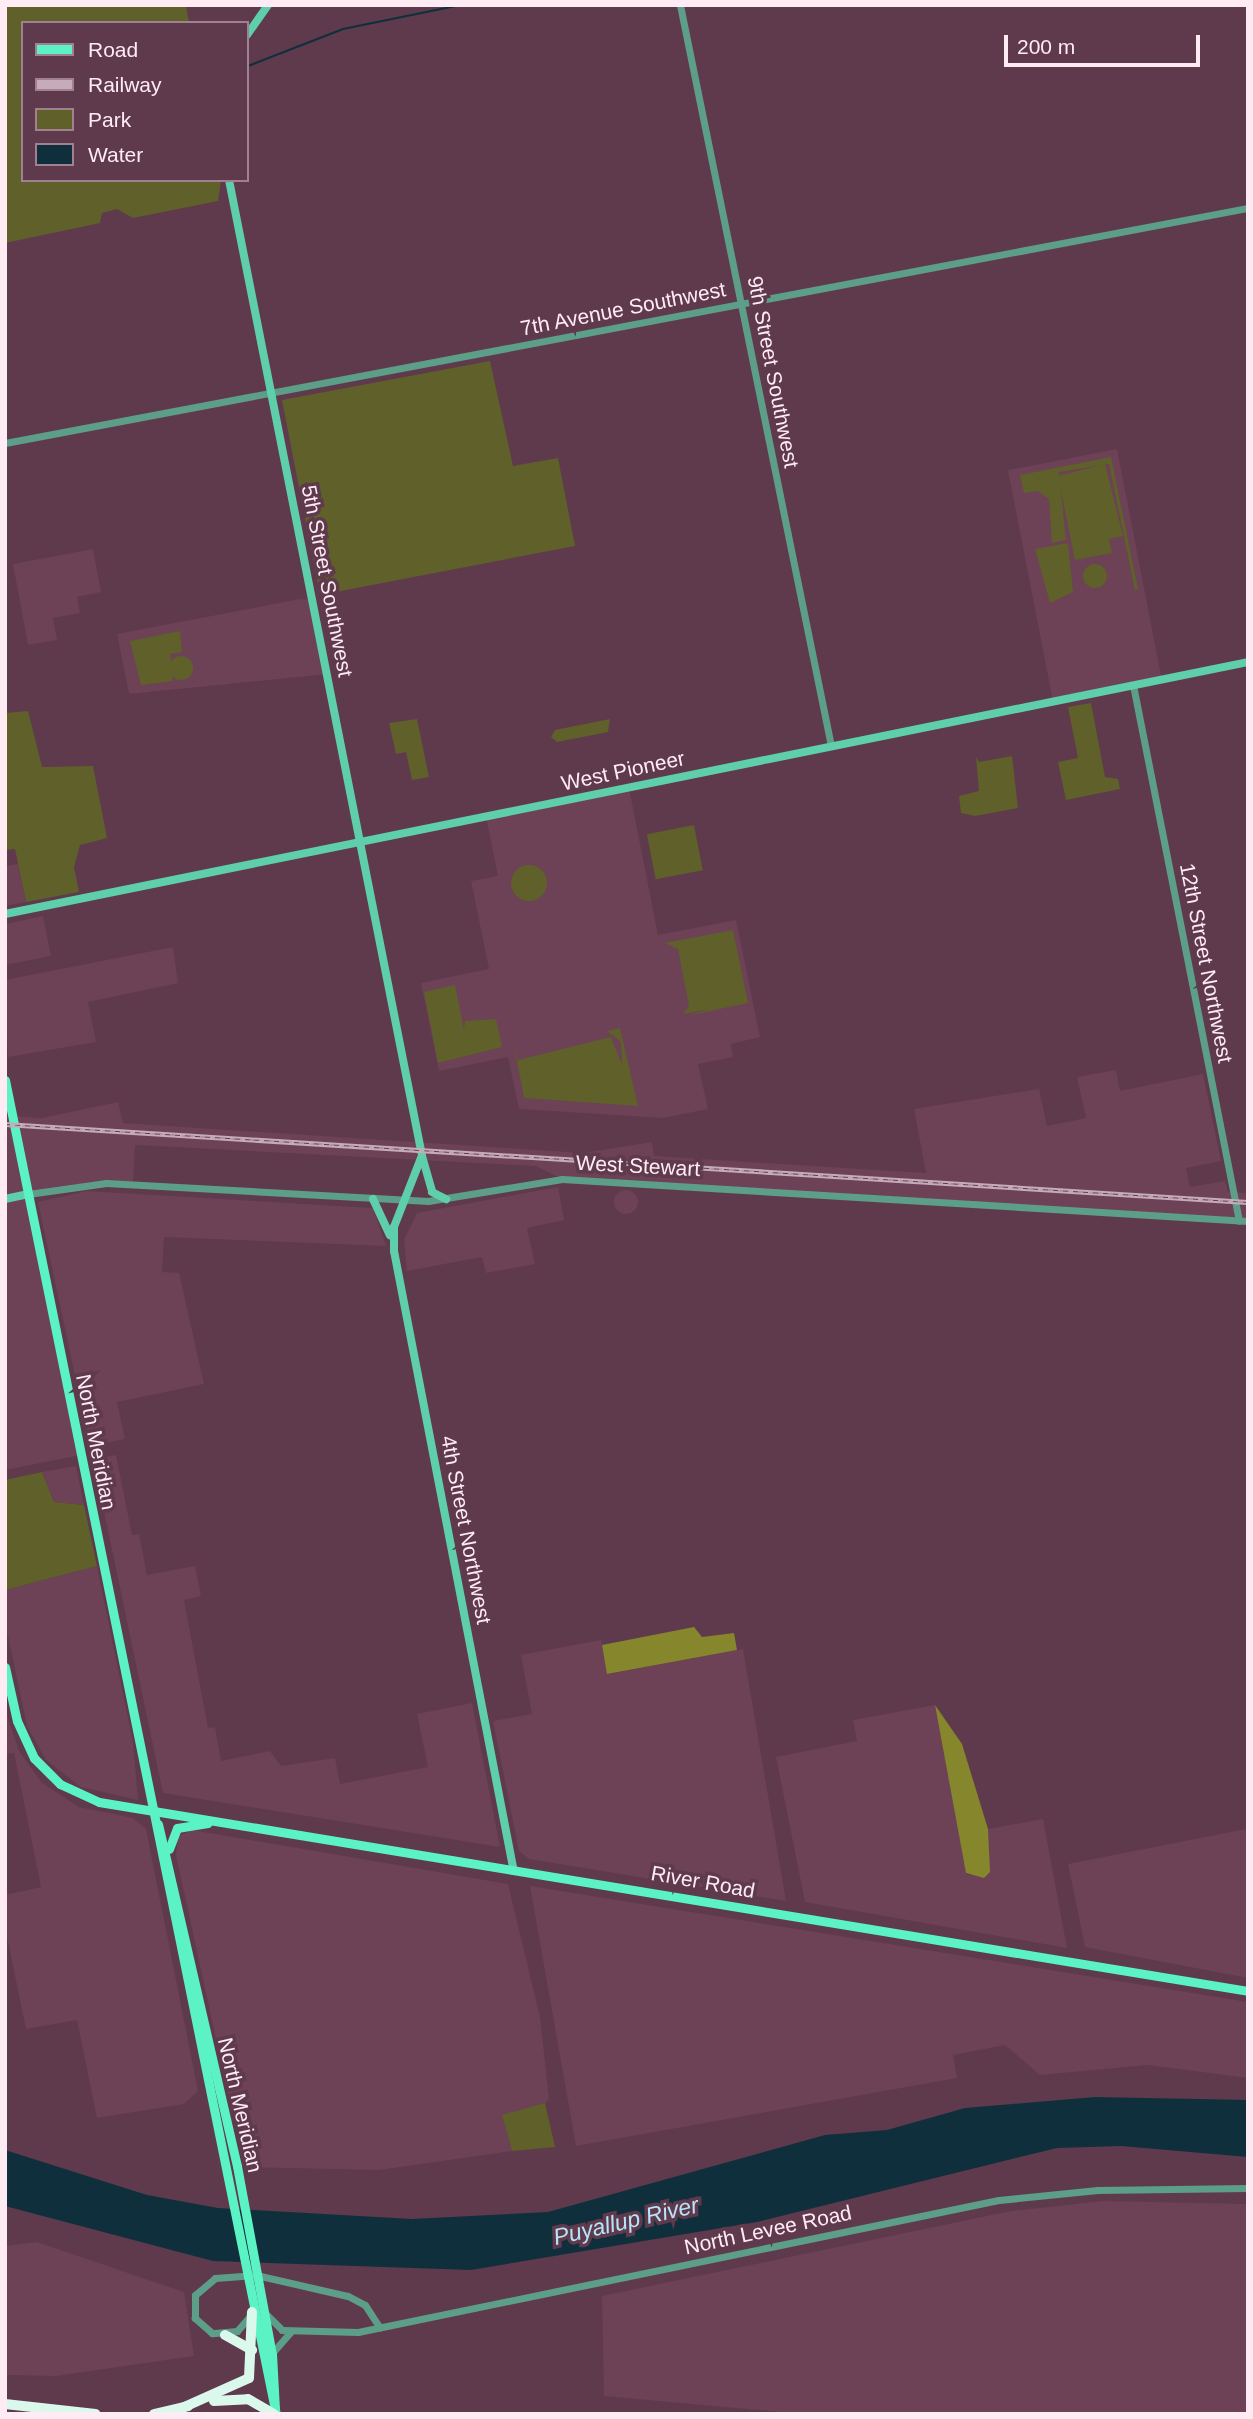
<!DOCTYPE html>
<html>
<head>
<meta charset="utf-8">
<style>
	body { margin:0 }
	#map { position:relative; width:1253px; height:2419px; overflow:hidden; background:#5f3a4c; font-family:Arial,sans-serif }
	div>[style] { position:absolute }
	.built>* { inset:0; background:#6d4156; transform-origin:0 0 }
	.round { border-radius:50% }
	.green>* { inset:0; background:#5f602a; transform-origin:0 0 }
	.forest>* { inset:0; background:#86862d }
	.water>* { inset:0; background:#102f3d }
	.stream>* { height:2px; margin:-1px; padding:0 1px; transform-origin:1px; border-radius:1px; background:#102f3d }
	.tertiary>* { height:7px; margin:-3.5px; padding:0 3.5px; transform-origin:3.5px; border-radius:3.5px; background:#5c9e87 }
	.secondary>* { height:8px; margin:-4px; padding:0 4px; transform-origin:4px; border-radius:4px; background:#5fceaa }
	.primary>* { height:9px; margin:-4.5px; padding:0 4.5px; transform-origin:4.5px; border-radius:4.5px; background:#5bf3c4 }
	.motorway>* { height:10px; margin:-5px; padding:0 5px; transform-origin:5px; border-radius:5px; background:#dbf8ec }
	.rail>* { height:4.5px; margin-top:-2.25px; transform-origin:0; background:repeating-linear-gradient(90deg,#5f3a4c 0 5px,#c6acb9 0 10px); box-sizing:border-box; border-block:2px solid #c6acb9 }
	span { translate:-50% -50%; white-space:nowrap; text-align:center; line-height:1.15; -webkit-text-stroke:7px #5f3a4c; paint-order:stroke }
	.street-label { font-size:21px; color:#feebf4 }
	.water-label { font-size:23px; color:#b7e4fa; font-style:italic }
	.frame { position:absolute; inset:0; border:7px solid #feebf4; pointer-events:none }
	.legend { position:absolute; left:21px; top:21px; width:228px; height:161px; box-sizing:border-box; background:#5f3a4c; border:2px solid #9f818f; margin:0; padding:9px 12px; list-style:none; font-size:21px; color:#feebf4 }
	.legend li { display:flex; align-items:center; gap:14px; height:35px }
	.legend b { width:35px; border:2px solid #9f818f }
	.scale { position:absolute; left:1004px; top:35px; width:196px; height:32px; box-sizing:border-box; border:4px solid #feebf4; border-top:0; padding-left:9px; font-size:21px; line-height:24px; white-space:nowrap; color:#feebf4; -webkit-text-stroke:5px #5f3a4c; paint-order:stroke }
</style>
</head>
<body>
<div id="map">
	<div class="built">
		<div style="left:1117px;top:449px;width:235px;height:111px;rotate:79deg"></div>
		<div style="clip-path:polygon(93px 549px,101px 592px,77px 597px,80px 613px,53px 618px,57px 640px,28px 645px,13px 564px)"></div>
		<div style="clip-path:polygon(300px 599px,313px 600px,328px 674px,129px 694px,117px 634px)"></div>
		<div style="clip-path:polygon(629px 788px,658px 935px,736px 920px,760px 1037px,731px 1044px,733px 1057px,698px 1064px,708px 1109px,663px 1118px,519px 1109px,508px 1057px,439px 1071px,421px 983px,489px 969px,471px 881px,498px 876px,486px 817px)"></div>
		<div style="clip-path:polygon(18px 864px,26px 902px,5px 906px,5px 866px)"></div>
		<div style="clip-path:polygon(43px 916px,51px 956px,5px 965px,5px 924px)"></div>
		<div style="clip-path:polygon(173px 947px,178px 983px,88px 1002px,96px 1042px,8px 1057px,5px 980px)"></div>
		<div style="clip-path:polygon(1116px 1070px,1120px 1091px,1203px 1074px,1221px 1161px,1186px 1168px,1190px 1187px,1225px 1181px,1228px 1192px,1248px 1193px,1248px 1221px,562px 1179px,536px 1166px,135px 1145px,133px 1184px,28px 1195px,81px 1455px,5px 1470px,5px 1116px,42px 1118px,118px 1102px,123px 1123px,583px 1153px,652px 1142px,654px 1156px,926px 1173px,914px 1109px,1039px 1089px,1047px 1126px,1086px 1118px,1077px 1077px)"></div>
		<div style="clip-path:polygon(558px 1187px,564px 1220px,527px 1228px,535px 1264px,486px 1273px,482px 1257px,407px 1271px,404px 1240px,417px 1213px)"></div>
		<div class="round" style="left:614px;top:1190px;width:24px;height:24px"></div>
		<div style="clip-path:polygon(87px 1191px,373px 1208px,386px 1246px,164px 1237px,162px 1272px,179px 1273px,204px 1384px,117px 1402px,125px 1439px,90px 1446px,38px 1202px)"></div>
		<div style="clip-path:polygon(116px 1455px,132px 1535px,139px 1534px,147px 1575px,195px 1566px,201px 1596px,184px 1600px,208px 1728px,215px 1727px,221px 1761px,270px 1751px,281px 1766px,335px 1758px,340px 1784px,428px 1767px,417px 1714px,472px 1703px,500px 1847px,163px 1793px,93px 1459px)"></div>
		<div style="clip-path:polygon(76px 1466px,84px 1505px,54px 1502px,42px 1472px)"></div>
		<div style="clip-path:polygon(97px 1566px,133px 1742px,138px 1800px,81px 1787px,46px 1760px,27px 1726px,5px 1622px,5px 1590px)"></div>
		<div style="clip-path:polygon(601px 1640px,608px 1674px,743px 1649px,786px 1901px,529px 1859px,519px 1851px,493px 1721px,532px 1714px,521px 1655px)"></div>
		<div style="clip-path:polygon(935px 1705px,967px 1875px,989px 1874px,988px 1829px,1043px 1819px,1067px 1948px,805px 1902px,776px 1757px,857px 1741px,853px 1720px)"></div>
		<div style="clip-path:polygon(5px 1709px,19px 1751px,42px 1783px,79px 1807px,133px 1818px,146px 1829px,198px 2091px,184px 2104px,97px 2118px,77px 2020px,26px 2029px,5px 1927px,5px 1895px,41px 1887px,14px 1753px,5px 1754px)"></div>
		<div style="clip-path:polygon(1246px 1829px,1248px 1978px,1085px 1947px,1068px 1864px)"></div>
		<div style="clip-path:polygon(192px 1830px,508px 1884px,540px 2017px,549px 2099px,542px 2107px,502px 2115px,512px 2151px,379px 2170px,244px 2167px,176px 1855px,178px 1836px)"></div>
		<div style="clip-path:polygon(530px 1886px,1248px 2002px,1248px 2078px,1148px 2065px,1040px 2075px,1005px 2045px,953px 2055px,957px 2078px,576px 2146px)"></div>
		<div style="clip-path:polygon(1104px 2201px,1248px 2204px,1248px 2414px,802px 2414px,604px 2396px,602px 2296px,1011px 2211px)"></div>
		<div style="clip-path:polygon(37px 2242px,184px 2292px,194px 2356px,56px 2376px,5px 2375px,5px 2246px)"></div>
	</div>
	<div class="green">
		<div style="clip-path:polygon(5px 5px,186px 5px,189px 23px,23px 23px,23px 180px,221px 180px,218px 201px,133px 218px,117px 209px,102px 213px,100px 223px,5px 243px)"></div>
		<div style="clip-path:polygon(490px 361px,513px 466px,558px 458px,575px 546px,320px 595px,282px 400px)"></div>
		<div style="clip-path:polygon(1111px 457px,1138px 589px,1135px 590px,1109px 464px,1059px 472px,1066px 540px,1052px 543px,1049px 499px,1038px 491px,1024px 493px,1020px 475px)"></div>
		<div style="clip-path:polygon(1105px 464px,1123px 536px,1109px 539px,1112px 553px,1075px 560px,1058px 476px)"></div>
		<div style="clip-path:polygon(1068px 543px,1073px 592px,1050px 603px,1035px 549px)"></div>
		<div class="round" style="left:1083px;top:564px;width:24px;height:24px"></div>
		<div style="clip-path:polygon(180px 631px,182px 652px,170px 654px,173px 681px,141px 685px,130px 641px)"></div>
		<div class="round" style="left:169px;top:656px;width:24px;height:24px"></div>
		<div style="clip-path:polygon(1091px 703px,1105px 777px,1118px 779px,1120px 789px,1066px 800px,1058px 762px,1078px 758px,1068px 707px)"></div>
		<div style="clip-path:polygon(28px 711px,42px 767px,93px 766px,107px 838px,80px 845px,74px 867px,79px 892px,26px 902px,15px 849px,5px 850px,5px 713px)"></div>
		<div style="clip-path:polygon(417px 719px,429px 777px,412px 780px,406px 752px,396px 754px,389px 723px)"></div>
		<div style="clip-path:polygon(610px 719px,608px 732px,557px 742px,551px 737px,555px 730px)"></div>
		<div style="clip-path:polygon(1012px 756px,1018px 808px,975px 816px,961px 813px,959px 796px,979px 791px,976px 757px,979px 762px)"></div>
		<div style="left:694px;top:825px;width:46px;height:48px;rotate:79deg"></div>
		<div class="round" style="left:511px;top:865px;width:36px;height:36px"></div>
		<div style="clip-path:polygon(733px 930px,748px 1003px,686px 1016px,709px 1009px,683px 1014px,689px 1006px,678px 949px,665px 943px)"></div>
		<div style="clip-path:polygon(455px 985px,464px 1030px,465px 1021px,496px 1019px,502px 1047px,438px 1063px,424px 992px)"></div>
		<div style="clip-path:polygon(620px 1028px,638px 1106px,524px 1098px,514px 1045px,518px 1060px,611px 1037px,622px 1065px,621px 1042px,607px 1031px)"></div>
		<div style="clip-path:polygon(42px 1472px,54px 1502px,84px 1505px,97px 1566px,5px 1590px,5px 1480px)"></div>
		<div style="clip-path:polygon(545px 2103px,555px 2147px,512px 2151px,502px 2115px)"></div>
	</div>
	<div class="forest">
		<div style="clip-path:polygon(694px 1627px,702px 1637px,734px 1633px,737px 1650px,607px 1674px,602px 1645px)"></div>
		<div style="clip-path:polygon(935px 1705px,962px 1744px,988px 1829px,990px 1872px,984px 1878px,966px 1873px)"></div>
	</div>
	<div class="water">
		<div style="clip-path:polygon(1095px 2097px,1248px 2100px,1248px 2157px,1121px 2146px,1057px 2148px,757px 2222px,471px 2270px,213px 2261px,5px 2206px,5px 2150px,147px 2195px,218px 2208px,412px 2219px,548px 2212px,825px 2135px,887px 2130px,965px 2108px)"></div>
	</div>
	<div class="stream">
		<div style="left:248px;top:66px;width:102px;rotate:-21.3deg"></div>
		<div style="left:343px;top:29px;width:120px;rotate:-11.5deg"></div>
	</div>
	<div class="tertiary">
		<div style="left:680px;top:5px;width:756px;rotate:78.48deg"></div>
		<div style="left:5px;top:443px;width:1265px;rotate:-10.71deg"></div>
		<div style="left:1133px;top:685px;width:546px;rotate:78.81deg"></div>
		<div style="left:28px;top:1194px;width:79px;rotate:-8deg"></div>
		<div style="left:106px;top:1183px;width:323px;rotate:3.2deg"></div>
		<div style="left:428px;top:1201px;width:136px;rotate:-9.3deg"></div>
		<div style="left:562px;top:1179px;width:687px;rotate:3.5deg"></div>
		<div style="left:267px;top:2315px;width:21px;rotate:45deg"></div>
		<div style="left:282px;top:2330px;width:76px;rotate:1.5deg"></div>
		<div style="left:358px;top:2332px;width:654px;rotate:-11.64deg"></div>
		<div style="left:999px;top:2200px;width:99px;rotate:-5.8deg"></div>
		<div style="left:1097px;top:2190px;width:151px;rotate:-0.8deg"></div>
		<div style="left:250px;top:2316px;width:20px;rotate:131deg"></div>
		<div style="left:237px;top:2331px;width:25px;rotate:175deg"></div>
		<div style="left:212px;top:2333px;width:23px;rotate:-139deg"></div>
		<div style="left:195px;top:2318px;width:23px;rotate:-90deg"></div>
		<div style="left:195px;top:2295px;width:26px;rotate:-40deg"></div>
		<div style="left:215px;top:2278px;width:41px;rotate:-4.2deg"></div>
		<div style="left:256px;top:2275px;width:94px;rotate:12.9deg"></div>
		<div style="left:348px;top:2296px;width:19px;rotate:28deg"></div>
		<div style="left:365px;top:2305px;width:27px;rotate:57deg"></div>
		<div style="left:273px;top:2352px;width:28px;rotate:-49deg"></div>
	</div>
	<div class="secondary">
		<div style="left:247px;top:35px;width:37px;rotate:-55deg"></div>
		<div style="left:229px;top:180px;width:995px;rotate:78.81deg"></div>
		<div style="left:422px;top:1156px;width:37px;rotate:74deg"></div>
		<div style="left:432px;top:1192px;width:16px;rotate:27deg"></div>
		<div style="left:5px;top:914px;width:1268px;rotate:-11.46deg"></div>
		<div style="left:421px;top:1158px;width:74px;rotate:111.4deg"></div>
		<div style="left:394px;top:1227px;width:24px;rotate:90deg"></div>
		<div style="left:394px;top:1251px;width:627px;rotate:79.07deg"></div>
		<div style="left:5px;top:1199px;width:24px;rotate:-12deg"></div>
		<div style="left:373px;top:1199px;width:40px;rotate:65deg"></div>
	</div>
	<div class="primary">
		<div style="left:5px;top:1080px;width:1361px;rotate:78.52deg"></div>
		<div style="left:5px;top:1667px;width:55px;rotate:77.5deg"></div>
		<div style="left:17px;top:1721px;width:41px;rotate:65.3deg"></div>
		<div style="left:34px;top:1758px;width:37px;rotate:45deg"></div>
		<div style="left:60px;top:1784px;width:43px;rotate:24.8deg"></div>
		<div style="left:99px;top:1802px;width:1164px;rotate:9.34deg"></div>
		<div style="left:158px;top:1824px;width:351px;rotate:77deg"></div>
		<div style="left:237px;top:2166px;width:191px;rotate:79.5deg"></div>
		<div style="left:272px;top:2354px;width:56px;rotate:86.9deg"></div>
		<div style="left:169px;top:1849px;width:22px;rotate:-69deg"></div>
		<div style="left:177px;top:1828px;width:31px;rotate:-9deg"></div>
	</div>
	<div class="motorway">
		<div style="left:225px;top:2335px;width:31px;rotate:29deg"></div>
		<div style="left:214px;top:2401px;width:34px;rotate:-3deg"></div>
		<div style="left:248px;top:2399px;width:30px;rotate:30deg"></div>
		<div style="left:5px;top:2404px;width:91px;rotate:6.3deg"></div>
		<div style="left:182px;top:2408px;width:73px;rotate:-24.1deg"></div>
		<div style="left:249px;top:2378px;width:66px;rotate:-87.4deg"></div>
		<div style="left:154px;top:2414px;width:35px;rotate:-13deg"></div>
	</div>
	<div class="rail">
		<div style="left:5px;top:1124px;width:1245px;rotate:3.59deg"></div>
	</div>
	<div class="street-label">
		<span style="left:623px;top:309px;rotate:-11deg">7th Avenue Southwest</span>
		<span style="left:773px;top:372px;rotate:79deg">9th Street Southwest</span>
		<span style="left:327px;top:581px;rotate:79deg">5th Street Southwest</span>
		<span style="left:623px;top:771px;rotate:-12deg">West Pioneer</span>
		<span style="left:1206px;top:963px;rotate:79deg">12th Street Northwest</span>
		<span style="left:638px;top:1166px;rotate:3deg">West Stewart</span>
		<span style="left:96px;top:1442px;rotate:79deg">North Meridian</span>
		<span style="left:466px;top:1530px;rotate:79deg">4th Street Northwest</span>
		<span style="left:703px;top:1882px;rotate:10deg">River Road</span>
		<span style="left:240px;top:2105px;rotate:77deg">North Meridian</span>
		<span style="left:768px;top:2230px;rotate:-12deg">North Levee Road</span>
	</div>
	<div class="water-label">
		<span style="left:626px;top:2221px;rotate:-13deg">Puyallup River</span>
	</div>
	<div class="frame"></div>
	<ul class="legend">
	<li><b style="height:9px;background:#5bf3c4"></b>Road</li>
	<li><b style="height:9px;background:#c6acb9"></b>Railway</li>
	<li><b style="height:19px;background:#5f602a"></b>Park</li>
	<li><b style="height:19px;background:#102f3d"></b>Water</li>
	</ul>
	<div class="scale">200 m</div>
</div>
</body>
</html>
